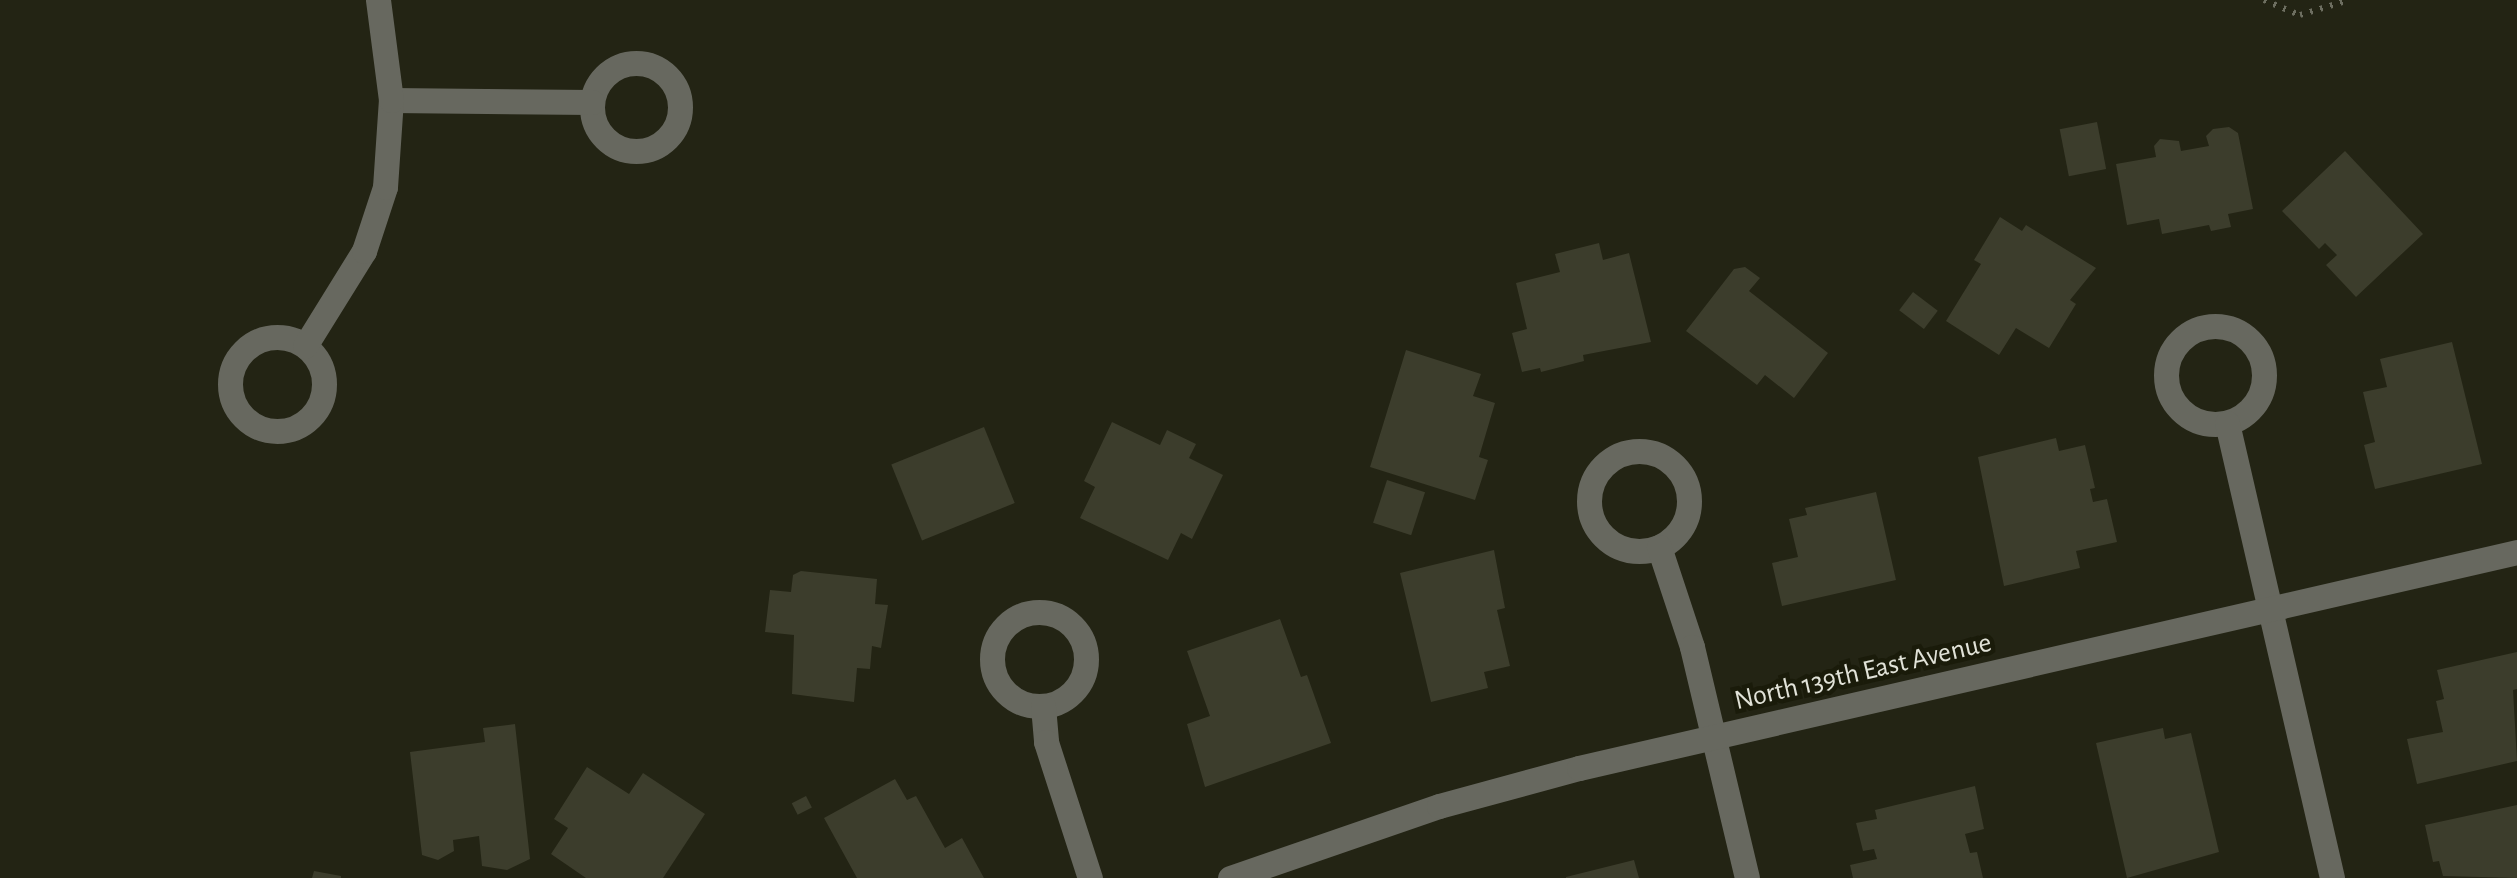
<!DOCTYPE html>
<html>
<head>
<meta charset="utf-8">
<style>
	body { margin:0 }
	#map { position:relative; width:2517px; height:878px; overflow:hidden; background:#232414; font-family:"Alegreya Sans",sans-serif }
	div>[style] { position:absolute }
	.building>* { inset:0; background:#3c3d2c; transform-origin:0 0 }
	.path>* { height:6px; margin-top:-3px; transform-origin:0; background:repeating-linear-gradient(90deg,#6d6e60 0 2.5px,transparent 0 10.5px) }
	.street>* { height:25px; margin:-12.5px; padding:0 12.5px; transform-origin:12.5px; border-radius:12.5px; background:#67685f }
	.street>.ring { margin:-12.5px; padding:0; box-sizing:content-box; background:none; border:25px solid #67685f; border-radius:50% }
	span { translate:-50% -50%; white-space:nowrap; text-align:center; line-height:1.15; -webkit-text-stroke:9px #1a1b0a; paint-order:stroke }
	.street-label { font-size:28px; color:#e1e2d8 }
</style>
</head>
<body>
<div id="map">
	<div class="building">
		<div style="left:2097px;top:122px;width:48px;height:38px;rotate:79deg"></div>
		<div style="clip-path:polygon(2229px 127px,2238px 133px,2253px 209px,2228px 214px,2231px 227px,2211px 231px,2209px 225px,2162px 234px,2159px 219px,2127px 225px,2116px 164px,2156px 157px,2154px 146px,2160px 139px,2179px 141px,2181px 151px,2209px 146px,2206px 136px,2213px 129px)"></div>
		<div style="clip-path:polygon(2345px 151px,2423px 234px,2356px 297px,2326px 265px,2337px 255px,2325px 243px,2319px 249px,2282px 211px)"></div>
		<div style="clip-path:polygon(2000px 217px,2022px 231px,2026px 225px,2096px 268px,2070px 300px,2076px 304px,2049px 348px,2016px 328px,1999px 355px,1946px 321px,1981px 264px,1974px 260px)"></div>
		<div style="clip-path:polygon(1599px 243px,1603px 260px,1629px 253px,1651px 342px,1583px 355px,1584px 361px,1541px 372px,1540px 368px,1522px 372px,1512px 333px,1527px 329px,1516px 283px,1560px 272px,1555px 254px)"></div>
		<div style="clip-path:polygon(1745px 267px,1760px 278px,1749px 291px,1828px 353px,1794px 398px,1765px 375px,1757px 385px,1686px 331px,1734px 269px)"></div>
		<div style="left:1913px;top:292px;width:31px;height:23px;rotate:37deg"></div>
		<div style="clip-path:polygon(2452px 342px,2482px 464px,2375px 489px,2364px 445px,2375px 442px,2363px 392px,2387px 387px,2380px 359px)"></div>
		<div style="clip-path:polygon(1406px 350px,1481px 374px,1473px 396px,1495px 403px,1479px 457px,1488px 460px,1475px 500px,1370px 467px)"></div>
		<div style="clip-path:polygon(1112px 422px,1160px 445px,1167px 430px,1196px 444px,1189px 458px,1223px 475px,1192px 539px,1181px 533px,1168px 560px,1080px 518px,1095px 487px,1084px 481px)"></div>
		<div style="left:984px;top:427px;width:82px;height:100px;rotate:68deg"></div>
		<div style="clip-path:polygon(2056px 438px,2059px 451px,2085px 445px,2095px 488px,2090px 489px,2093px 502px,2107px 499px,2117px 542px,2076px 551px,2080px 568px,2004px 586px,1978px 457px)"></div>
		<div style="left:1387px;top:480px;width:40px;height:45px;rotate:18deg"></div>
		<div style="clip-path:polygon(1876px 492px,1896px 580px,1782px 606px,1772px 563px,1798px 557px,1789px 519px,1807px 515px,1805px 508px)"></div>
		<div style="clip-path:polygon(1494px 550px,1505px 608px,1497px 610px,1510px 666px,1484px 672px,1488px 688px,1431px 702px,1400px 573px)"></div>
		<div style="clip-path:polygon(801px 571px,877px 579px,875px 604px,888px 605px,881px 648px,872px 646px,870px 669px,857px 668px,854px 702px,792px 694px,794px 635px,765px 632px,770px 590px,791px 592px,793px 575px)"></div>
		<div style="clip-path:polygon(1280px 619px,1301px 677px,1307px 675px,1331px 743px,1205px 787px,1187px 724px,1210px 716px,1187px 651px)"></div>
		<div style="clip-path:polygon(2517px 652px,2517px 689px,2513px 690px,2517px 761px,2417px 784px,2407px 739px,2443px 732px,2436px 701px,2444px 699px,2437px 670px)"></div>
		<div style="clip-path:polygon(515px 724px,530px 859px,507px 870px,482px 866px,479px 836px,453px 840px,454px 851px,438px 860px,422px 855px,410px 752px,485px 742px,483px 728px)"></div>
		<div style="clip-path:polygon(2163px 728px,2165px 739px,2191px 733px,2219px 852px,2127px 878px,2096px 743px)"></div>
		<div style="clip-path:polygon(587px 767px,629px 794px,643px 773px,705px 814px,663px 878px,586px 878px,551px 854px,568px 828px,554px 819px)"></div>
		<div style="clip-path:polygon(895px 779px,907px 800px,916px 796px,945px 848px,962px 838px,984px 878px,857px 878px,824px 818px)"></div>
		<div style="clip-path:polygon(1975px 786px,1984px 829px,1965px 834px,1970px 853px,1977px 852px,1983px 878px,1853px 878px,1850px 865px,1877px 859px,1874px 849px,1863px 851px,1856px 823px,1877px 819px,1875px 810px)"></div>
		<div style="left:806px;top:796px;width:13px;height:16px;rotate:63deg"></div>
		<div style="clip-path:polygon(2517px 805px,2517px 878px,2443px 876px,2439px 861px,2433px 862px,2425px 825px)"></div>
		<div style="clip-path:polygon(1634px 860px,1639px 878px,1566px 878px,1566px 877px)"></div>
		<div style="clip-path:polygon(314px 871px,341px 876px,341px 878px,312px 878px)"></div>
	</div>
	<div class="path">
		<div style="left:2264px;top:0;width:39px;rotate:23deg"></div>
		<div style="left:2300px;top:15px;width:51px;rotate:-17deg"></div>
	</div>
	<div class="street">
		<div class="ring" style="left:592px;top:63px;width:63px;height:63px"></div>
		<div style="left:391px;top:100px;width:201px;rotate:0.6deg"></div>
		<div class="ring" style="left:2166px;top:326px;width:73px;height:73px"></div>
		<div class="ring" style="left:230px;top:337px;width:69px;height:69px"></div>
		<div style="left:305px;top:346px;width:112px;rotate:-58.2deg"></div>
		<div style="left:364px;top:251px;width:67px;rotate:-71.8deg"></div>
		<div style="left:385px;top:187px;width:87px;rotate:-86.1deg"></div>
		<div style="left:391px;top:100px;width:101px;rotate:-97.4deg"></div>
		<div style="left:2227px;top:423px;width:467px;rotate:77deg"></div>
		<div class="ring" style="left:1589px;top:451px;width:75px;height:75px"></div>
		<div style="left:1659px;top:547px;width:105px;rotate:71.7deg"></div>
		<div style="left:1692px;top:647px;width:237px;rotate:76.6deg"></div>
		<div class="ring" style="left:992px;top:612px;width:69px;height:69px"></div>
		<div style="left:1043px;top:706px;width:36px;rotate:85deg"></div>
		<div style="left:1046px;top:742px;width:143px;rotate:72.1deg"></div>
		<div style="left:1230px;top:878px;width:221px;rotate:-19deg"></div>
		<div style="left:1439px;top:806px;width:145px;rotate:-15.2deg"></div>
		<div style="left:1579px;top:768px;width:963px;rotate:-12.97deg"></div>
	</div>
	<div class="street-label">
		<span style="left:1863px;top:672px;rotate:-13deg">North 139th East Avenue</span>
	</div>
</div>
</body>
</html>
